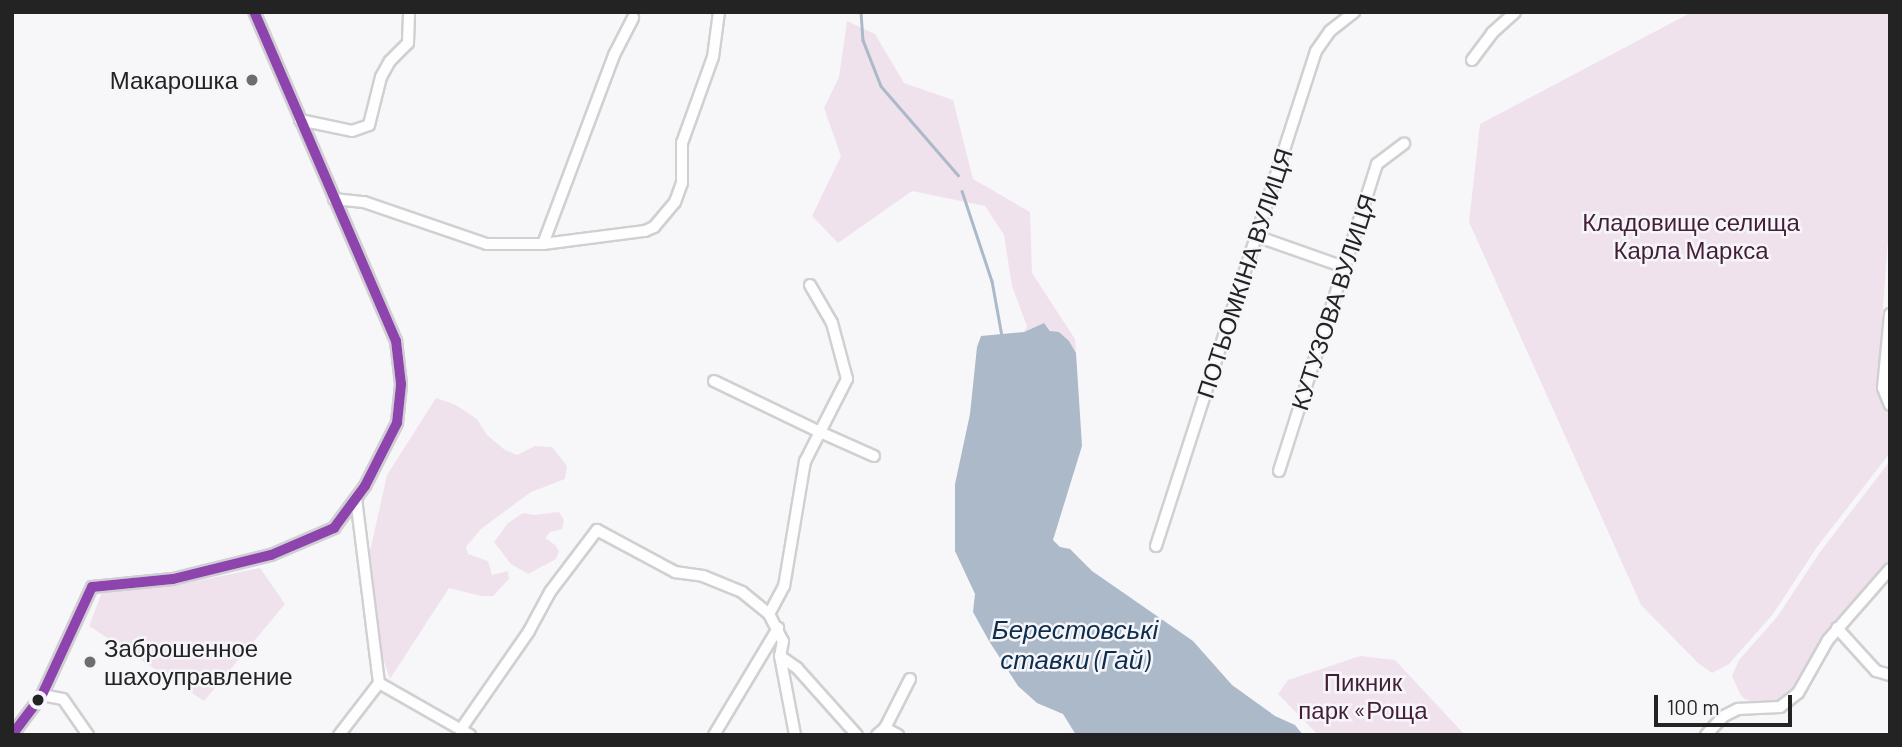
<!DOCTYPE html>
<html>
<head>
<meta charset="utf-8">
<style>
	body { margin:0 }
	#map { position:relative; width:1902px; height:747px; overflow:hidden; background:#f7f7f9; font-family:Barlow,sans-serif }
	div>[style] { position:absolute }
	.green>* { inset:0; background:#f0e2ec }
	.water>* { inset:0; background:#abb9c9 }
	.stream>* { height:2.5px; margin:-1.25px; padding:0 1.25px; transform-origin:1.25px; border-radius:1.25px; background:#abb9c9 }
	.roads { filter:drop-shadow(2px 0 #d0d0d2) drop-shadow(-2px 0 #d0d0d2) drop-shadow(0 2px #d0d0d2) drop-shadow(0 -2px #d0d0d2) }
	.street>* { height:10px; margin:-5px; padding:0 5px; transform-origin:5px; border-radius:5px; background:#fefefe }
	.bus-1>* { height:10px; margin:-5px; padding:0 5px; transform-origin:5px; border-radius:5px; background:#8e44ad }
	.dots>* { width:19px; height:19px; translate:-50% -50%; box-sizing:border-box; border:4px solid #f6f6fa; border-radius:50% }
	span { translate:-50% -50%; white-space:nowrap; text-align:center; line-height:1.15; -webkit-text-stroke:5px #f6f6fa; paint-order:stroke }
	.poi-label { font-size:24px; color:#232324 }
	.right { translate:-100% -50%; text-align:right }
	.left { translate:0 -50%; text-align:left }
	.park-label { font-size:24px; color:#441e39 }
	.street-label { font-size:24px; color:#232324 }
	.water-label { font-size:26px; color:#0d2d4e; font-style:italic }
	.frame { position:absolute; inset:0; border:14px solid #232324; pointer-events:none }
	.scale { position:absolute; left:1654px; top:695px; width:138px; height:32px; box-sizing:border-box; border:4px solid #232324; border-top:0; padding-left:9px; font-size:21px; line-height:24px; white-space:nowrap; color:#232324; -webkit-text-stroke:5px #f6f6fa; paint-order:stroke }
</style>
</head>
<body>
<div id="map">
	<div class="green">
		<div style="clip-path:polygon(1692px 12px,1887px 12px,1890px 23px,1890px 213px,1877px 388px,1879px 397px,1890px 414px,1890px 453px,1817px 547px,1773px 614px,1729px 664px,1712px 673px,1698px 663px,1641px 605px,1469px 222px,1480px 124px)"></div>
		<div style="clip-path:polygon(847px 21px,875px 34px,904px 83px,953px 100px,973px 179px,1030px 212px,1032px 273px,1075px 339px,1076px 353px,1069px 341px,1051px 331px,1044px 323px,1024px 332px,1027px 326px,1012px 286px,1004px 235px,985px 206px,912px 191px,838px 243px,812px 216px,841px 156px,824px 108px,839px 77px)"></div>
		<div style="clip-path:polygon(436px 398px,454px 404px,477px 419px,487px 435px,505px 450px,517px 455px,535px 446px,552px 447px,567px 466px,565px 479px,531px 492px,481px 529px,466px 547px,468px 554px,488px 561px,492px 575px,508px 571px,509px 579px,493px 596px,481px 596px,449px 588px,390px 679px,370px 621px,366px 569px,387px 475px)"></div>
		<div style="clip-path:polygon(1890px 461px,1890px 562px,1824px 638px,1796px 688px,1778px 701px,1762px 705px,1745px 699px,1740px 694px,1732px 676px,1739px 660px,1777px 617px,1820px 552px)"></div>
		<div style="clip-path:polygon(559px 512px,564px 520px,562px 529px,550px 532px,545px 538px,555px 545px,559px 551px,556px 559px,528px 574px,511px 564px,494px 542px,508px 523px,523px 513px,534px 515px)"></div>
		<div style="clip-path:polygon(260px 568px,285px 604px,204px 701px,89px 626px,102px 592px,188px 583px)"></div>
		<div style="clip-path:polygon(1360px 656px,1395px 660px,1465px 735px,1318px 735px,1278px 694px,1288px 680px)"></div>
	</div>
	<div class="water">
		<div style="clip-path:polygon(1044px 323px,1050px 331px,1059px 332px,1069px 341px,1076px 353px,1082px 446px,1053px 540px,1060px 547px,1070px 549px,1092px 571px,1193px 641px,1232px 685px,1275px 716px,1295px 725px,1303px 735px,1076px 735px,1063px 714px,1037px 703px,1018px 686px,989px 641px,973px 612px,975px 594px,955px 551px,955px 484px,970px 414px,977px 347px,981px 336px,1024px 332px)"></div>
	</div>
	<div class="stream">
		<div style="left:861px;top:12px;width:28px;rotate:86deg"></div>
		<div style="left:863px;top:40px;width:49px;rotate:68.6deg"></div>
		<div style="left:881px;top:86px;width:118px;rotate:49.1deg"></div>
		<div style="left:962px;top:191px;width:95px;rotate:71.6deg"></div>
		<div style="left:992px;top:281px;width:56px;rotate:79.7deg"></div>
	</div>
	<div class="roads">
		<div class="street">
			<div style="left:1472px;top:60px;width:34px;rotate:-53deg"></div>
			<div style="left:1492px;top:33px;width:31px;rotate:-42deg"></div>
			<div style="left:300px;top:120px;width:53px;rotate:11.9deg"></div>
			<div style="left:352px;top:131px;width:18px;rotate:-19deg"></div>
			<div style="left:369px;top:125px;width:49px;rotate:-76deg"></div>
			<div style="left:381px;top:77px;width:18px;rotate:-61deg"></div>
			<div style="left:390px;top:61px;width:25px;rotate:-45deg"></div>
			<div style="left:408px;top:43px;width:31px;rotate:-88deg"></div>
			<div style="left:334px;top:199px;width:30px;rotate:6deg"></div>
			<div style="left:364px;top:202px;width:130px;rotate:18.9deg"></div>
			<div style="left:487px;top:244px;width:56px"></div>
			<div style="left:543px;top:244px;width:103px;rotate:-7.3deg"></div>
			<div style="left:645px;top:231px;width:10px;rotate:-24deg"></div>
			<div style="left:654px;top:227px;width:33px;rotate:-50deg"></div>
			<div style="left:675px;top:202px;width:20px;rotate:-70deg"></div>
			<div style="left:682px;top:183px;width:40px;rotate:-90deg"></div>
			<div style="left:682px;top:143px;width:91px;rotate:-70.2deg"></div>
			<div style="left:713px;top:57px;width:45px;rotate:-82.4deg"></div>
			<div style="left:1256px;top:236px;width:93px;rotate:19.4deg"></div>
			<div style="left:543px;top:244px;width:202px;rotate:-69.4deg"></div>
			<div style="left:614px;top:55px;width:42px;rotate:-62.8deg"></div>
			<div style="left:810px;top:285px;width:44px;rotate:59.9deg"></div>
			<div style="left:832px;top:323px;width:58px;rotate:75deg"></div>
			<div style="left:847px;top:379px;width:59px;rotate:117deg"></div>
			<div style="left:820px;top:432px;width:59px;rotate:24deg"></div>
			<div style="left:1890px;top:314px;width:74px;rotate:95.4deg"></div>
			<div style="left:1883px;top:388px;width:18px;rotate:68deg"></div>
			<div style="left:714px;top:381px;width:118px;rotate:25.7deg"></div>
			<div style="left:820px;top:432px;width:33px;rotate:117deg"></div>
			<div style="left:805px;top:461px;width:127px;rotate:99.5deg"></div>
			<div style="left:784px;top:586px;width:32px;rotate:118deg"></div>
			<div style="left:1279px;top:471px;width:322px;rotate:-72.3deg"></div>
			<div style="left:1377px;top:164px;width:34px;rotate:-37deg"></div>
			<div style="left:1156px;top:546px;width:520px;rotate:-72.09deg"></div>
			<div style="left:1316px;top:51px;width:24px;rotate:-55deg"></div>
			<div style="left:1330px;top:31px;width:31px;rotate:-38deg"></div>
			<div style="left:1837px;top:628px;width:58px;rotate:47.8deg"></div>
			<div style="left:1876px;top:671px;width:15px;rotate:16deg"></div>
			<div style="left:780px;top:656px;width:21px;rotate:35deg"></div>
			<div style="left:797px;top:668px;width:90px;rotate:48.2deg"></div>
			<div style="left:379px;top:683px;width:105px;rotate:29.7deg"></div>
			<div style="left:42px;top:695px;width:21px;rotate:11deg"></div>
			<div style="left:63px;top:699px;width:44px;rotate:55.2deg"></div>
			<div style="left:885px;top:728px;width:15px;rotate:28deg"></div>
			<div style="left:461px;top:729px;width:119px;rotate:-55.2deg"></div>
			<div style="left:529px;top:631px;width:44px;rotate:-61.7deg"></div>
			<div style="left:550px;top:592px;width:78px;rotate:-52.8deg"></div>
			<div style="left:597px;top:530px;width:89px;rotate:28.3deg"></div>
			<div style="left:675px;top:572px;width:28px;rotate:8deg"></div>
			<div style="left:703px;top:576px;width:42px;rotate:22.3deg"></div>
			<div style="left:742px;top:592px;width:35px;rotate:39deg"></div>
			<div style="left:769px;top:614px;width:30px;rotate:63deg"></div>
			<div style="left:783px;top:641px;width:15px;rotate:101deg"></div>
			<div style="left:780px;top:656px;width:80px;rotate:79.2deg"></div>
			<div style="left:12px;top:735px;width:50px;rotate:-53.1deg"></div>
			<div style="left:42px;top:695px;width:119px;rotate:-65.2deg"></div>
			<div style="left:92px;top:587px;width:81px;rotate:-5.6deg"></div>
			<div style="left:173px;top:579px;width:101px;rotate:-13.8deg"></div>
			<div style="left:271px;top:555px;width:69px;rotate:-23.2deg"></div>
			<div style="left:334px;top:528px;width:52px;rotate:-53.6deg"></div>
			<div style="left:365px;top:486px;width:71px;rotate:-63.1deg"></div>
			<div style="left:397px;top:423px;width:39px;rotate:-84deg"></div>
			<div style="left:401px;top:384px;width:43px;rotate:-96.6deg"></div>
			<div style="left:396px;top:341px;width:358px;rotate:-113.3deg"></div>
			<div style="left:339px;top:735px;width:66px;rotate:-52.4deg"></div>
			<div style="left:379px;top:683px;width:185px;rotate:-97.1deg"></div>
			<div style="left:714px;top:735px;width:125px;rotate:-59.1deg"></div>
			<div style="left:877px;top:735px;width:11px;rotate:-41deg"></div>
			<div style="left:885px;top:728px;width:55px;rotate:-63deg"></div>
			<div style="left:1706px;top:735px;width:26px;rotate:-47deg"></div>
			<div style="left:1724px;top:716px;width:16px;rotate:-27deg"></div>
			<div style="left:1738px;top:709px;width:42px;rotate:-2.7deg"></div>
			<div style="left:1780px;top:707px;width:23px;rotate:-38deg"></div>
			<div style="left:1798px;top:693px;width:61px;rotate:-60.5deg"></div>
			<div style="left:1828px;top:640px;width:94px;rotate:-48.9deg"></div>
		</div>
	</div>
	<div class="bus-1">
		<div style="left:12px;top:735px;width:50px;rotate:-53.1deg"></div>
		<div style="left:42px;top:695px;width:119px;rotate:-65.2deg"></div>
		<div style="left:92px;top:587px;width:81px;rotate:-5.6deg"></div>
		<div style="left:173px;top:579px;width:101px;rotate:-13.8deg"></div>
		<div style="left:271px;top:555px;width:69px;rotate:-23.2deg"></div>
		<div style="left:334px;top:528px;width:52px;rotate:-53.6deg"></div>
		<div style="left:365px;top:486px;width:71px;rotate:-63.1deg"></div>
		<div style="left:397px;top:423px;width:39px;rotate:-84deg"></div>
		<div style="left:401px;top:384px;width:43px;rotate:-96.6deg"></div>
		<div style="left:396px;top:341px;width:358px;rotate:-113.3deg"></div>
	</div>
	<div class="dots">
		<div style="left:252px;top:80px;background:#6d6d6f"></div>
		<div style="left:90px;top:662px;background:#6d6d6f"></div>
		<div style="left:38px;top:700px;background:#232324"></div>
	</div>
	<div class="poi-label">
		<span class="right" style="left:238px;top:80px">Макарошка</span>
		<span class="left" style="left:104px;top:662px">Заброшенное<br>шахоуправление</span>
	</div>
	<div class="park-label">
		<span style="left:1691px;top:236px">Кладовище селища<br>Карла Маркса</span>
		<span style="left:1363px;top:696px">Пикник<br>парк «Роща</span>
	</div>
	<div class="street-label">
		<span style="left:1244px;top:273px;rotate:-72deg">ПОТЬОМКІНА ВУЛИЦЯ</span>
		<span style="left:1333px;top:302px;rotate:-72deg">КУТУЗОВА ВУЛИЦЯ</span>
	</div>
	<div class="water-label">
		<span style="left:1075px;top:644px">Берестовські<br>ставки (Гай)</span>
	</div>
	<div class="frame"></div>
	<div class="scale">100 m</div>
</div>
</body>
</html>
